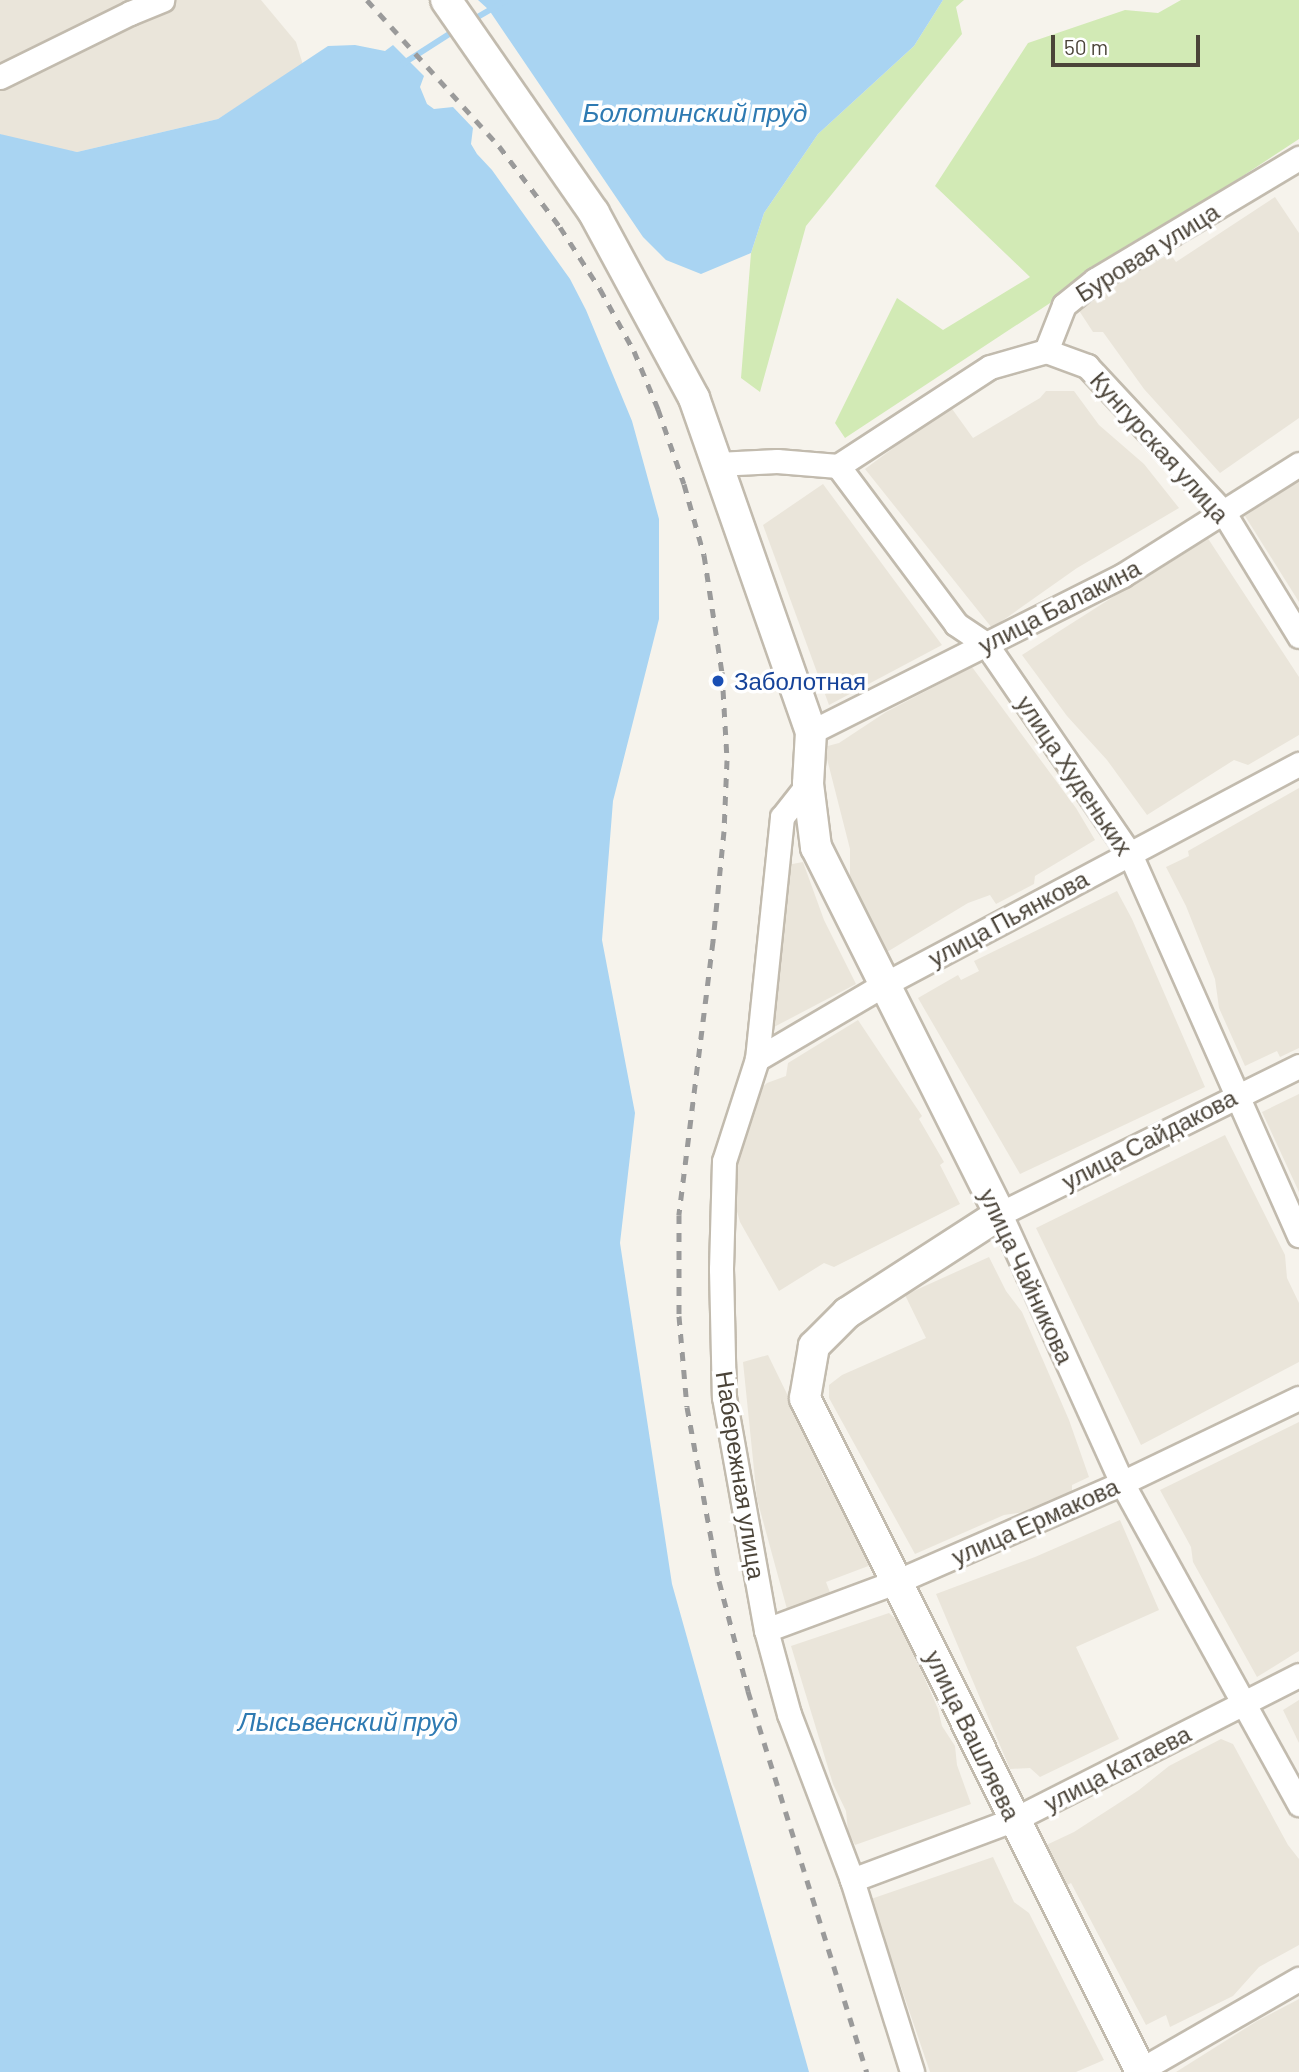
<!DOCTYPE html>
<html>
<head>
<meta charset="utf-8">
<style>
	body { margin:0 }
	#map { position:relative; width:1299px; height:2072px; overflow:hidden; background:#f6f3ec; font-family:Barlow,sans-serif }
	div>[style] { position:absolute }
	.residential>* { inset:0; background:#eae5da }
	.green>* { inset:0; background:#d2eab5 }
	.water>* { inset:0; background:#a9d4f2 }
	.stream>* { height:6px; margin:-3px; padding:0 3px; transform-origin:3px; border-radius:3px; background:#a9d4f2 }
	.roads { filter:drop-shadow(2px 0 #c2bbae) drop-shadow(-2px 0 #c2bbae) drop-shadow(0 2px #c2bbae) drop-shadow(0 -2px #c2bbae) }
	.minor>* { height:23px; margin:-11.5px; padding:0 11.5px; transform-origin:11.5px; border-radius:11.5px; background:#fff }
	.tertiary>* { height:30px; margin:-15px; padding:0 15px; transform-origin:15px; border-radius:15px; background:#fff }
	.rail>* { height:5px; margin-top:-2.5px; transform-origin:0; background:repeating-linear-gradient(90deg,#9a9a9a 0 9px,transparent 0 18px) }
	.dots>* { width:19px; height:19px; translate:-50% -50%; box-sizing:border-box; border:4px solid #fff; border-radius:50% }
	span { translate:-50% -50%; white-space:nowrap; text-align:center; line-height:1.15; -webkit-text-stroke:7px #fff; paint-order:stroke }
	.street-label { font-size:24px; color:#4b4439 }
	.transit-label { font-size:24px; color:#164399 }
	.left { translate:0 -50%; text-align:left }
	.water-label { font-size:26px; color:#2e7ab2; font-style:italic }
	.scale { position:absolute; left:1051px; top:35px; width:149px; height:32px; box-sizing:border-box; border:4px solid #4b4439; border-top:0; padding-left:9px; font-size:21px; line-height:24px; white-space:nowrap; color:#4b4439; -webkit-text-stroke:5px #fff; paint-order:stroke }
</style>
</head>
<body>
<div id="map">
	<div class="residential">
		<div style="clip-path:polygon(0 0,261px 0,296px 42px,303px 65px,218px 119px,77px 152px,17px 141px,0 134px)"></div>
		<div style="clip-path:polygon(1275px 197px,1299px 233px,1299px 418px,1220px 473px,1144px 389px,1103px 332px,1093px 332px,1076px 306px,1099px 288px,1169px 252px,1176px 262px)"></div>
		<div style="clip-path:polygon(1046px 391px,1074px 391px,1099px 425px,1144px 464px,1179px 508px,1077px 568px,992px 628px,865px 469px,950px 406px,973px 438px,1040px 398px)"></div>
		<div style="clip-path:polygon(1299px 480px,1299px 602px,1245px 516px)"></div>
		<div style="clip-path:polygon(823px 484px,942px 645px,829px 705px,763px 525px)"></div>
		<div style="clip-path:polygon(1207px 537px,1299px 677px,1299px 735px,1248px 765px,1234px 760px,1147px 815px,1107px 760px,1067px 716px,1022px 655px)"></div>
		<div style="clip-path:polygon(972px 667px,1076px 808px,1095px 840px,1035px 876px,1034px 884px,996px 904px,990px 895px,968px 903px,887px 952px,850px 878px,850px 849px,824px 747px,839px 743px,886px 712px)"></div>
		<div style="clip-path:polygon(1299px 788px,1299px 1048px,1280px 1057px,1277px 1051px,1245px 1066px,1219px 1008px,1215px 979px,1186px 906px,1166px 867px,1189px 856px,1188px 851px)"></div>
		<div style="clip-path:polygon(803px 862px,824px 920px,856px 984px,774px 1027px,773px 971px,787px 865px)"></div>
		<div style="clip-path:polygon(1117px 891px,1132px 919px,1205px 1087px,1020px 1174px,918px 998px,958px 975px,961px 980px,979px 971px,974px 961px)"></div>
		<div style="clip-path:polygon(858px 1020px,922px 1116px,919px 1119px,944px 1162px,940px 1165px,960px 1204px,834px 1267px,824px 1263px,779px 1291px,740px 1222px,734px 1201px,737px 1164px,757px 1092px,767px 1083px,786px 1076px,788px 1063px)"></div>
		<div style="clip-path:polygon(1299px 1094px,1299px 1192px,1262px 1112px)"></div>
		<div style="clip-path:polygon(1225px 1135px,1285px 1255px,1287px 1278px,1299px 1303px,1299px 1362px,1141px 1445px,1036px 1228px)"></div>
		<div style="clip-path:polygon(989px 1257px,1006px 1291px,1022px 1312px,1069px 1420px,1089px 1477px,1072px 1485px,1072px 1493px,1047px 1501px,1038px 1510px,1004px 1515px,915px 1554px,829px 1398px,829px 1385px,842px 1375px,926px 1338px,905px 1295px)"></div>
		<div style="clip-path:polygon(768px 1355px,810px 1441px,823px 1476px,859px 1535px,871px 1565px,826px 1582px,831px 1595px,787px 1609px,757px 1499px,743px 1362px)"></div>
		<div style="clip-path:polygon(1299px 1422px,1299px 1651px,1257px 1677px,1193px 1562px,1191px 1547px,1160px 1490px)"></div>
		<div style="clip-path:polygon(1120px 1520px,1159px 1610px,1076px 1647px,1119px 1739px,1040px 1777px,1030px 1768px,1010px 1769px,936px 1594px,1035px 1557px)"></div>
		<div style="clip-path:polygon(889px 1613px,901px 1624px,938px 1709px,942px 1726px,955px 1746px,957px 1765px,971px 1804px,855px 1845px,848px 1831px,846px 1811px,833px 1784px,791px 1646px)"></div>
		<div style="clip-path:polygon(1299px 1700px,1299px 1743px,1283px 1710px)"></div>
		<div style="clip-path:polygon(1221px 1739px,1233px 1744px,1288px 1845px,1299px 1859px,1299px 1945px,1259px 1967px,1233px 1996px,1170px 2027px,1166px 2015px,1146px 2025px,1071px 1883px,1060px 1889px,1040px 1848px,1074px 1832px,1139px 1790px,1169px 1766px)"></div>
		<div style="clip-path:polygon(993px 1857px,1014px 1902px,1029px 1913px,1104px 2060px,1076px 2072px,930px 2072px,871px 1899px)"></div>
		<div style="clip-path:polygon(1299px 1999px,1299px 2072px,1176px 2072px,1257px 2021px)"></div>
	</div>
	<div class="green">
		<div style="clip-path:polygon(943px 0,964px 0,956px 7px,962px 34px,806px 226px,760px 392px,741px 378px,751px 253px,764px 213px,818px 134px,914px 46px)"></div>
		<div style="clip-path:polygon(1181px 0,1299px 0,1299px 139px,845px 438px,835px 423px,897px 298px,943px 330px,1030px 277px,935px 186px,1028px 43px,1125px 10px,1158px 13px)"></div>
	</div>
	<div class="water">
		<div style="clip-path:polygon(478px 0,943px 0,914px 46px,818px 134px,764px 213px,751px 253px,701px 274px,666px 260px,643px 237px,489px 10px)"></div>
		<div style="clip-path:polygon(355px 45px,385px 51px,393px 45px,424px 76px,420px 87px,427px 104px,434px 109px,453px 107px,473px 128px,471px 144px,477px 154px,492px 170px,570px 279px,586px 310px,632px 421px,659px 519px,659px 619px,613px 801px,602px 940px,635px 1113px,620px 1243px,672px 1584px,809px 2072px,0 2072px,0 134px,77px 152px,218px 119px,328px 46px)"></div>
	</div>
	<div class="stream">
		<div style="left:469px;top:22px;width:44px;rotate:-30.1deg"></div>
		<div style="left:404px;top:63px;width:63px;rotate:-32.7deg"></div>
	</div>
	<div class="roads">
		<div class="minor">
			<div style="left:0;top:77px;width:145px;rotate:-26.2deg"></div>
			<div style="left:130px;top:13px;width:35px;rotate:-22deg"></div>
			<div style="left:1046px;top:351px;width:44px;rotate:20.1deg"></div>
			<div style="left:1087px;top:366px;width:201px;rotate:47deg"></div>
			<div style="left:1224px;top:513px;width:144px;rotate:58.6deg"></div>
			<div style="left:717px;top:464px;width:60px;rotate:-2.9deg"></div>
			<div style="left:777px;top:461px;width:61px;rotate:4.7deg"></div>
			<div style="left:838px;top:466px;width:197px;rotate:53.2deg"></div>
			<div style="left:956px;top:624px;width:36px;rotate:34deg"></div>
			<div style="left:986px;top:644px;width:255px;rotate:55.6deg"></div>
			<div style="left:1130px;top:854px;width:417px;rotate:66.1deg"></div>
			<div style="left:838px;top:466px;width:181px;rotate:-33.1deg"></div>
			<div style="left:990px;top:367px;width:58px;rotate:-15.9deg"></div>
			<div style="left:1046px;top:351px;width:49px;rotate:-68.6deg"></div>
			<div style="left:1064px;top:305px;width:40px;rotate:-39deg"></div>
			<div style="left:1095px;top:280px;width:238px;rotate:-30.9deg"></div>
			<div style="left:811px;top:732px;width:349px;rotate:-26.7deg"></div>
			<div style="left:1123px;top:575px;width:208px;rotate:-32.2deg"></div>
			<div style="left:808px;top:784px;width:42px;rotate:128.2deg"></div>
			<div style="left:782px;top:817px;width:243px;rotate:95.9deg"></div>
			<div style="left:757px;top:1059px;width:107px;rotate:107.9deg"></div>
			<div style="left:724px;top:1161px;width:108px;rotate:91.6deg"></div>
			<div style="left:721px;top:1269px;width:128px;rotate:88.7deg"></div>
			<div style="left:724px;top:1397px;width:237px;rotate:79.8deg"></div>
			<div style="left:766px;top:1630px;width:87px;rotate:74.7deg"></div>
			<div style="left:789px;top:1714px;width:178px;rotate:69.2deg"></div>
			<div style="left:852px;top:1880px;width:201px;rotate:72.6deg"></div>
			<div style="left:757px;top:1059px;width:148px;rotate:-30.4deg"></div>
			<div style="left:885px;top:984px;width:469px;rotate:-28deg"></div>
			<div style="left:1299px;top:1066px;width:334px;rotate:153.7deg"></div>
			<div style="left:1000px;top:1214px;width:295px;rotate:65.6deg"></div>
			<div style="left:1122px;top:1483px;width:367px;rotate:61.1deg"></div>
			<div style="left:766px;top:1630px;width:141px;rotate:-20.4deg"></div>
			<div style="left:898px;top:1581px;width:244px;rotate:-23.6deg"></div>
			<div style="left:1122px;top:1483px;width:196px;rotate:-25.7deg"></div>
			<div style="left:852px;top:1880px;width:174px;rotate:-20.5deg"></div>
			<div style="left:1015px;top:1819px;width:318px;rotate:-26.9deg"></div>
			<div style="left:1137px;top:2072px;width:187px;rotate:-29.9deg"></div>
		</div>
		<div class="tertiary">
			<div style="left:446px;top:0;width:259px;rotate:55.2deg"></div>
			<div style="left:594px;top:213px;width:210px;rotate:61.6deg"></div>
			<div style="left:694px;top:398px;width:354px;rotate:70.7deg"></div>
			<div style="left:811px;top:732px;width:52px;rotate:93.3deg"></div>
			<div style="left:808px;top:784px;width:64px;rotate:82.8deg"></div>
			<div style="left:816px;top:847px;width:411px;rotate:63.4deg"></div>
			<div style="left:1000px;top:1214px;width:182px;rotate:147.1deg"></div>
			<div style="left:847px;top:1313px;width:47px;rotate:135deg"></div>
			<div style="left:814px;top:1346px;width:53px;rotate:99.8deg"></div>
			<div style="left:805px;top:1398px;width:753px;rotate:63.5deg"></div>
		</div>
	</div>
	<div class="rail">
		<div style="left:367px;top:0;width:197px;rotate:47.9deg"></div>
		<div style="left:499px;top:146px;width:101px;rotate:53deg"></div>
		<div style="left:560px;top:227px;width:74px;rotate:57.2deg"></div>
		<div style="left:600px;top:289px;width:71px;rotate:61.3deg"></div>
		<div style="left:634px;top:351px;width:63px;rotate:67.5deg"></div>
		<div style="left:658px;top:409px;width:79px;rotate:70.9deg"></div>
		<div style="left:684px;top:484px;width:74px;rotate:74.3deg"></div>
		<div style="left:704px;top:555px;width:118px;rotate:81.3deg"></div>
		<div style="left:722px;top:672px;width:88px;rotate:86.7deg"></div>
		<div style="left:727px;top:760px;width:71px;rotate:92.4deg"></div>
		<div style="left:724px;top:831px;width:111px;rotate:95.7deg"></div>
		<div style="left:713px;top:941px;width:276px;rotate:97.1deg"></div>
		<div style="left:679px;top:1215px;width:101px;rotate:90deg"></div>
		<div style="left:679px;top:1316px;width:91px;rotate:85deg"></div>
		<div style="left:687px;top:1407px;width:177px;rotate:79.6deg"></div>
		<div style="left:719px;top:1581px;width:114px;rotate:75.2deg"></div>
		<div style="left:748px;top:1691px;width:399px;rotate:72.7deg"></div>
	</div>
	<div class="dots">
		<div style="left:718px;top:681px;background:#1a4fb4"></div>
	</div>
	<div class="street-label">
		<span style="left:1147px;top:252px;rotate:-32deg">Буровая улица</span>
		<span style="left:1160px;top:447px;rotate:48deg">Кунгурская улица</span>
		<span style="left:1059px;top:606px;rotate:-27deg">улица Балакина</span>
		<span style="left:1075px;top:775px;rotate:56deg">улица Худеньких</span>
		<span style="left:1008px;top:918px;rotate:-28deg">улица Пьянкова</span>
		<span style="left:1149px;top:1139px;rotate:-27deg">улица Сайдакова</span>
		<span style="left:1027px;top:1276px;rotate:65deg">улица Чайникова</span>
		<span style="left:741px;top:1475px;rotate:81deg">Набережная улица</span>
		<span style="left:1035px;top:1521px;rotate:-24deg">улица Ермакова</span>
		<span style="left:973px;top:1735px;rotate:64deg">улица Вашляева</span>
		<span style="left:1117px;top:1768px;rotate:-27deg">улица Катаева</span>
	</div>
	<div class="transit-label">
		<span class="left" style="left:734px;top:681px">Заболотная</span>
	</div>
	<div class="water-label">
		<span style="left:695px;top:112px">Болотинский пруд</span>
		<span style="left:348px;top:1721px">Лысьвенский пруд</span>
	</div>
	<div class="scale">50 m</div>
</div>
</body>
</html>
